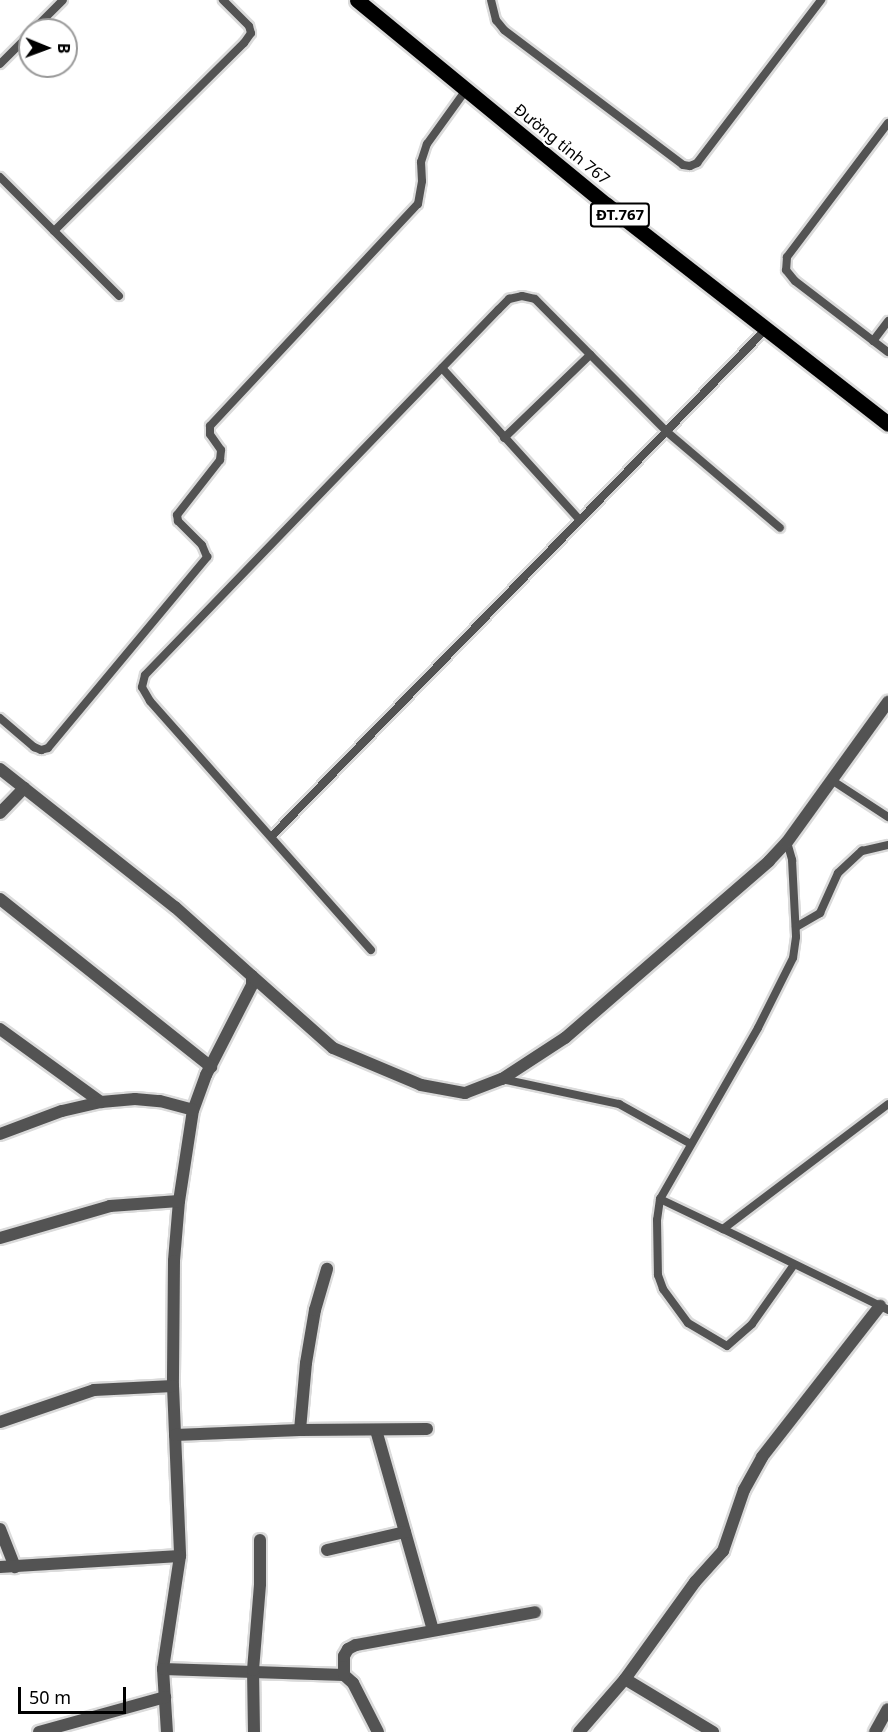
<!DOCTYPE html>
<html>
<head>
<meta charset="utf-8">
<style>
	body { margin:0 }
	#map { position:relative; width:888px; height:1732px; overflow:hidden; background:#fff; font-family:"Noto Sans",sans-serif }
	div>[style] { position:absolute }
	.roads { filter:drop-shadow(2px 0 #dbdbdb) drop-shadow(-2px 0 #dbdbdb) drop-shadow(0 2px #dbdbdb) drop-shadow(0 -2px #dbdbdb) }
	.service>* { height:8px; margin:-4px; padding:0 4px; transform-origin:4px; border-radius:4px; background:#535353 }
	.minor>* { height:12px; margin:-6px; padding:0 6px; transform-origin:6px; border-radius:6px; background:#535353 }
	.primary>* { height:15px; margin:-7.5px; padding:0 7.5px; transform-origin:7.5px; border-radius:7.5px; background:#000 }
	span { translate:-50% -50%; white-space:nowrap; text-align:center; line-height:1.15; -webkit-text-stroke:4.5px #fff; paint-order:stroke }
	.shield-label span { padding:2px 4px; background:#fff; border:2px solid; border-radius:4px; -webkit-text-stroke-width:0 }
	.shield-label { font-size:15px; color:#000; font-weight:700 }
	.street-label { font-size:16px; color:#000 }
	.north { position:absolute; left:18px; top:18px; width:60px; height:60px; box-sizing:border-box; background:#fff; border:2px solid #999; border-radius:50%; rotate:91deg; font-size:16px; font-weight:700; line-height:24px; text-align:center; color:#000 }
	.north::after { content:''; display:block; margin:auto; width:21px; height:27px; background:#000; clip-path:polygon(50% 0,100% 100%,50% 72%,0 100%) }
	.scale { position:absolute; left:18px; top:1687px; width:108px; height:27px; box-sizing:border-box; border:3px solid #000; border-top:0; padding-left:8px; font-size:18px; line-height:21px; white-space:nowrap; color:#000; -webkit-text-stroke:4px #fff; paint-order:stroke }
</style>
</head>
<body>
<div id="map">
	<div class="roads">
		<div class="service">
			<div style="left:491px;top:0;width:21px;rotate:76deg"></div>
			<div style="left:496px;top:20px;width:13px;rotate:51deg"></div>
			<div style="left:504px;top:30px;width:224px;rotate:37deg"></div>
			<div style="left:683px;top:165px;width:7px;rotate:8deg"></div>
			<div style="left:690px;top:166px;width:8px;rotate:-23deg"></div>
			<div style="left:697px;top:163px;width:205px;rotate:-52.7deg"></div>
			<div style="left:33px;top:30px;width:42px;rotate:-45deg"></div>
			<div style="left:0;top:64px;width:42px;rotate:-45deg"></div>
			<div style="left:888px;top:123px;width:168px;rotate:127deg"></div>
			<div style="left:787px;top:257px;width:13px;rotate:94deg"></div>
			<div style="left:786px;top:270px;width:14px;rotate:51deg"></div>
			<div style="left:795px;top:281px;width:117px;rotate:37.4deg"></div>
			<div style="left:0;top:177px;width:76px;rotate:45deg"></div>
			<div style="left:119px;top:296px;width:92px;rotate:-135deg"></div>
			<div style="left:54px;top:231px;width:267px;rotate:-44.7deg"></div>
			<div style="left:244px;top:43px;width:12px;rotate:-55deg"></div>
			<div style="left:251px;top:33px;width:7px;rotate:-106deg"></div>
			<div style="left:249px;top:26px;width:37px;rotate:-135deg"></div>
			<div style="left:873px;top:341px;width:25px;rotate:-53deg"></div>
			<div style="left:442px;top:368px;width:205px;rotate:47.8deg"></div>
			<div style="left:504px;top:438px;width:120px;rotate:-44deg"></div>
			<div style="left:0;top:718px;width:45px;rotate:40.5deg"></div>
			<div style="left:34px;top:747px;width:8px;rotate:23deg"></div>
			<div style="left:41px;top:750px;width:7px;rotate:-16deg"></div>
			<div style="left:48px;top:748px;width:249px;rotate:-50.2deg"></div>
			<div style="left:207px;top:557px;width:13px;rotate:-113deg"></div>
			<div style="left:202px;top:545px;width:34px;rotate:-135deg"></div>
			<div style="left:178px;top:521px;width:6px;rotate:-99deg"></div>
			<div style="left:177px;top:515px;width:70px;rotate:-52deg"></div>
			<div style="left:220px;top:460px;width:10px;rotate:-84deg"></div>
			<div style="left:221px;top:450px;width:19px;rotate:-125deg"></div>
			<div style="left:210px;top:434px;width:8px;rotate:-90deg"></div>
			<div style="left:210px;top:426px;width:304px;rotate:-46.9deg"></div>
			<div style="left:418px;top:204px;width:23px;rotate:-80deg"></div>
			<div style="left:422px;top:181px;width:19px;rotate:-93deg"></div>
			<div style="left:421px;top:162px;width:19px;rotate:-72deg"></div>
			<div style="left:427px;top:144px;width:67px;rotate:-54.2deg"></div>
			<div style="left:833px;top:781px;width:66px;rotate:33.2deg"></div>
			<div style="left:271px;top:837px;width:709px;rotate:-45.74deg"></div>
			<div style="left:787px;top:842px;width:19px;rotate:74deg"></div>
			<div style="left:792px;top:860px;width:77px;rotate:87deg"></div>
			<div style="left:796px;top:937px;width:21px;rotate:98deg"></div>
			<div style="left:793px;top:958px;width:78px;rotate:116.6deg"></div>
			<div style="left:758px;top:1028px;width:197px;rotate:119.8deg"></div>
			<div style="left:660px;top:1199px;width:21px;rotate:98deg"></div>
			<div style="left:657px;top:1220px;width:55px;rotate:89deg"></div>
			<div style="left:658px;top:1275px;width:15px;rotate:70deg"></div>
			<div style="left:663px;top:1289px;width:42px;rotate:53.7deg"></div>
			<div style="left:688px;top:1323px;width:45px;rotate:30.5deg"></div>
			<div style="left:727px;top:1346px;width:33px;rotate:-41deg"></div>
			<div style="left:752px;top:1324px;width:71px;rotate:-54.7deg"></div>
			<div style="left:796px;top:927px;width:28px;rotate:-30deg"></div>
			<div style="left:820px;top:913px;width:44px;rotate:-65.8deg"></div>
			<div style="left:838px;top:873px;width:33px;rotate:-43deg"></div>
			<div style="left:862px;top:851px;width:27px;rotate:-13deg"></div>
			<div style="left:371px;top:950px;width:333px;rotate:-131.6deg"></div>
			<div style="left:150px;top:701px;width:16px;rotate:-120deg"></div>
			<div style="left:142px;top:687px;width:12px;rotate:-76deg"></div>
			<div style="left:145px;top:675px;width:508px;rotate:-45.96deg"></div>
			<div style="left:498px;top:310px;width:16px;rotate:-45deg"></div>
			<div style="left:509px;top:299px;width:13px;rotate:-13deg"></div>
			<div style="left:522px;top:296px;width:13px;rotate:13deg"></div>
			<div style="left:535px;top:299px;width:187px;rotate:45.2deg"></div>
			<div style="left:667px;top:432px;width:148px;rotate:40.3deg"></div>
			<div style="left:502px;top:1079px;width:120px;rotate:12.1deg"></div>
			<div style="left:619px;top:1104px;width:82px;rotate:29.1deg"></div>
			<div style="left:660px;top:1199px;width:70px;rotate:25.5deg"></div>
			<div style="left:723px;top:1229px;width:207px;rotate:-37.1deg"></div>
			<div style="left:723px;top:1229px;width:184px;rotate:26.1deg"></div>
		</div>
		<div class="minor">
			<div style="left:0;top:769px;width:223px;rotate:38.3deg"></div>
			<div style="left:175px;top:907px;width:103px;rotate:41.9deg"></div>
			<div style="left:252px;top:976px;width:9px;rotate:90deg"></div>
			<div style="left:252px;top:985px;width:101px;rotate:117.1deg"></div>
			<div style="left:206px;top:1075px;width:37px;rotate:110deg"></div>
			<div style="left:193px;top:1110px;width:92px;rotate:98.7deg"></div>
			<div style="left:179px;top:1201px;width:60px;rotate:94.8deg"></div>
			<div style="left:174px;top:1261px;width:125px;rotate:90.5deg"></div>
			<div style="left:173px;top:1386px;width:170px;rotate:87.6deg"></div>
			<div style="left:180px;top:1556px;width:114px;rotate:98.6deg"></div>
			<div style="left:163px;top:1669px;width:63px;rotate:86.4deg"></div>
			<div style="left:0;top:813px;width:35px;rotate:-46deg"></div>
			<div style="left:0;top:899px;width:270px;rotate:38.5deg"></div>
			<div style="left:252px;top:976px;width:108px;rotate:41.6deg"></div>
			<div style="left:333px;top:1048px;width:95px;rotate:22.8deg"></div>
			<div style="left:421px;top:1085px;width:45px;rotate:10.3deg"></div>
			<div style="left:465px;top:1093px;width:40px;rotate:-21deg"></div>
			<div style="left:502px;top:1079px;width:75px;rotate:-33.1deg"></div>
			<div style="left:565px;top:1038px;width:270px;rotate:-40.9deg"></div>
			<div style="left:769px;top:861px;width:26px;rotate:-47deg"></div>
			<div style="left:787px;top:842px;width:173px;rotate:-54.2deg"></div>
			<div style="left:0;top:1029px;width:125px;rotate:35.9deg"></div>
			<div style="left:0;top:1134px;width:66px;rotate:-20.4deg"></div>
			<div style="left:62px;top:1111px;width:40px;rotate:-13deg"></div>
			<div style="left:101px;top:1102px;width:34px;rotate:-5deg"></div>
			<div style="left:135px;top:1099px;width:25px;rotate:5deg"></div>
			<div style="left:160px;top:1101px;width:34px;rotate:15deg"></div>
			<div style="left:0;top:1238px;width:115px;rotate:-16.2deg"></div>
			<div style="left:110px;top:1206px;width:69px;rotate:-4.1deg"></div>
			<div style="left:0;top:1422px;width:99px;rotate:-18.8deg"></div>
			<div style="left:94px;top:1390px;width:79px;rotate:-2.9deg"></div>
			<div style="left:300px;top:1430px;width:67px;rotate:-84.9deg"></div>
			<div style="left:306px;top:1363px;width:54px;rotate:-80.4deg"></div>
			<div style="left:315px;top:1310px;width:43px;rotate:-73.7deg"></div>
			<div style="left:376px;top:1430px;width:208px;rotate:74.1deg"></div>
			<div style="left:175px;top:1435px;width:125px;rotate:-2.3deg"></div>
			<div style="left:300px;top:1430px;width:127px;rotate:-0.5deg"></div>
			<div style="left:0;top:1529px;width:41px;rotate:68.5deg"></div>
			<div style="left:327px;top:1550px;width:80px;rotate:-13deg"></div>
			<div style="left:0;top:1567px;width:180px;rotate:-3.5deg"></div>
			<div style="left:163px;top:1669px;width:181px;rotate:1.9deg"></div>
			<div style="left:344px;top:1675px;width:12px;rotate:42deg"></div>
			<div style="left:353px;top:1683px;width:55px;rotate:63deg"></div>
			<div style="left:344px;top:1675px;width:19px;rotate:-90deg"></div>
			<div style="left:344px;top:1656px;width:8px;rotate:-60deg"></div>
			<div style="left:348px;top:1649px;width:9px;rotate:-27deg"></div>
			<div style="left:356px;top:1645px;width:182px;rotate:-10.4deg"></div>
			<div style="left:625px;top:1679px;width:103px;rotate:31.1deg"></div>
			<div style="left:39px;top:1732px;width:131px;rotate:-15.5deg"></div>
			<div style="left:254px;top:1732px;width:62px;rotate:-90.9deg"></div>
			<div style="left:253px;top:1670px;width:86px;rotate:-85.3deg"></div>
			<div style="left:260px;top:1584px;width:44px;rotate:-90deg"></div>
			<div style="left:579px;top:1732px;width:70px;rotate:-49deg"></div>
			<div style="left:625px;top:1679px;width:120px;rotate:-54.2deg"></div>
			<div style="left:695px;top:1582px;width:42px;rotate:-47.9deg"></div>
			<div style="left:723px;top:1551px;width:65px;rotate:-71deg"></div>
			<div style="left:744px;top:1490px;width:38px;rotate:-61deg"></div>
			<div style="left:762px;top:1457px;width:192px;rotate:-52deg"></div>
			<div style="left:875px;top:1732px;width:26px;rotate:-61deg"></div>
		</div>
		<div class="primary">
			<div style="left:357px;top:0;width:323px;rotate:39.4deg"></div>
			<div style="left:607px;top:205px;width:356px;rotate:37.9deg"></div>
		</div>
	</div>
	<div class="shield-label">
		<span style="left:620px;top:215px">ĐT.767</span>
	</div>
	<div class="street-label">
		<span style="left:562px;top:144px;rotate:39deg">Đường tỉnh 767</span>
	</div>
	<div class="north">B</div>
	<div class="scale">50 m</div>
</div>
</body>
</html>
